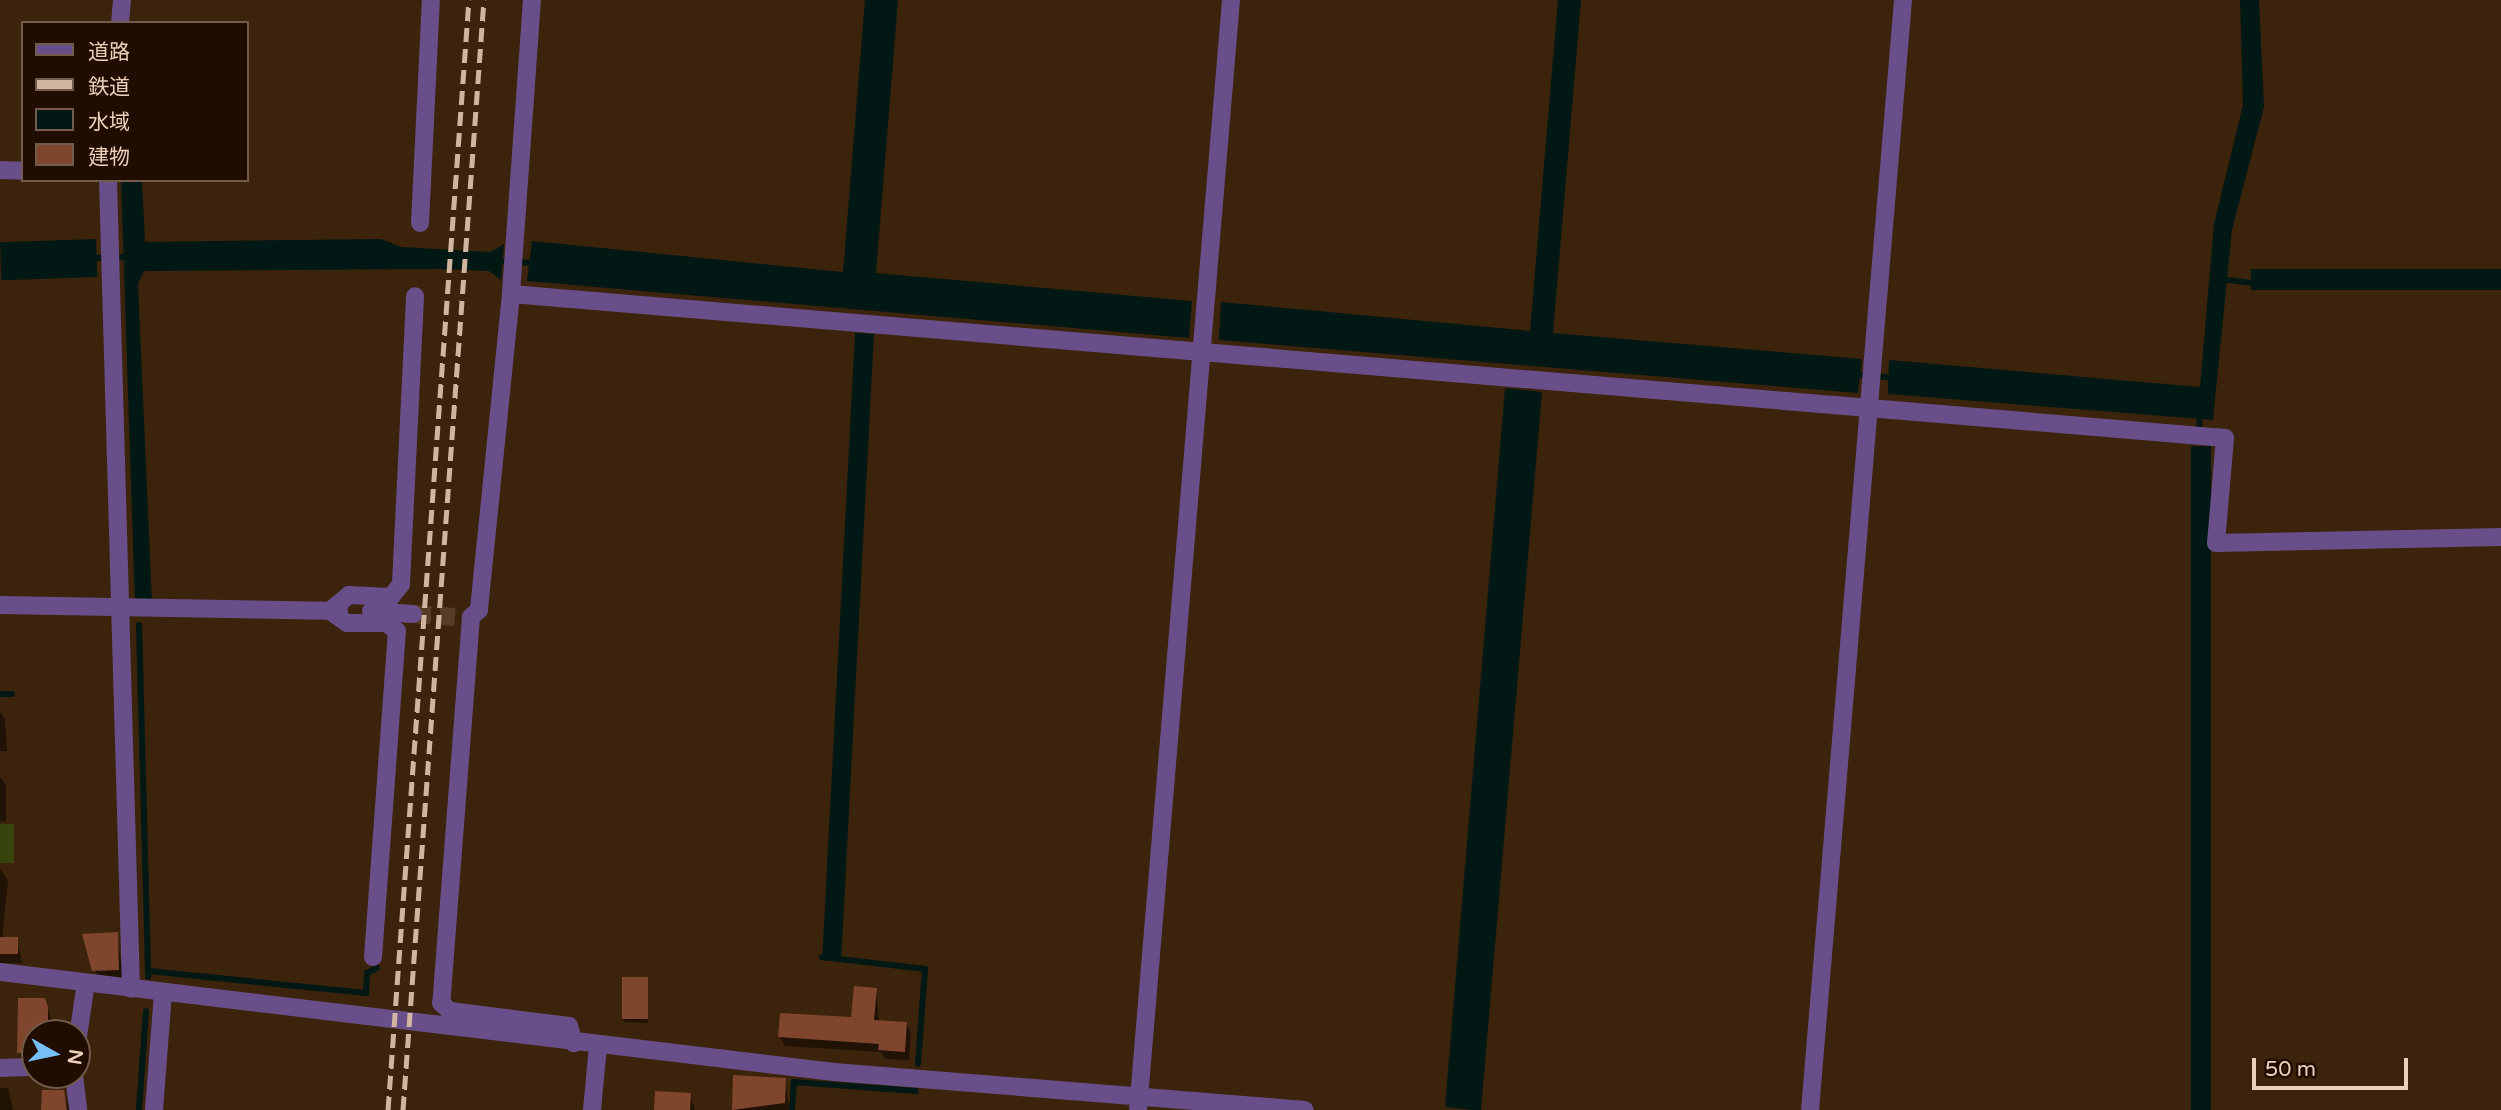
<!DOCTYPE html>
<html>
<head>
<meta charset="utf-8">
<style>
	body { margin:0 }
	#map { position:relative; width:2501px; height:1110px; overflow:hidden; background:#3c230b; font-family:"Varela Round","Noto Sans JP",sans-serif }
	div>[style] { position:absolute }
	.green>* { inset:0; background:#37440d; transform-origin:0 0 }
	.water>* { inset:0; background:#021814; transform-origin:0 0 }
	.shadow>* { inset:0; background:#0007 }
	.stream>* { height:6px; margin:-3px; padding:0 3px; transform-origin:3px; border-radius:3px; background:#021814 }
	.building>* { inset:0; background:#7f452d; transform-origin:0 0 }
	.street-tunnel>* { height:18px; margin-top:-9px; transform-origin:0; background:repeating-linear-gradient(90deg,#563d25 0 18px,transparent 0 27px) }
	.street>* { height:18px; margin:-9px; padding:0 9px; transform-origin:9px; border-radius:9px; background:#684f8a }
	.rail>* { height:5px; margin-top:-2.5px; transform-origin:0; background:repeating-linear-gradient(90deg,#d1b59e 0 14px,transparent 0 21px) }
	span { translate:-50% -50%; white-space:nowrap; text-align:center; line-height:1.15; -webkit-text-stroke:6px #200d00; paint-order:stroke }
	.legend { position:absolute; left:21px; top:21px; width:228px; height:161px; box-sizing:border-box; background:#200d00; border:2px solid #725b4a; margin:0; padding:9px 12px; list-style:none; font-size:21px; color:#ecd0b9 }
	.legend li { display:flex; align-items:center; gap:14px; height:35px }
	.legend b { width:35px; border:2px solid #725b4a }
	.north { position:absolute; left:21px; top:1019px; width:70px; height:70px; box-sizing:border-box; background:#200d00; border:2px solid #725b4a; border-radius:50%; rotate:99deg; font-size:19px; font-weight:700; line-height:28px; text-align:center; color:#ecd0b9 }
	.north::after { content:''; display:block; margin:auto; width:24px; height:32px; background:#76c0f7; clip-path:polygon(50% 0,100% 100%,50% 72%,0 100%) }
	.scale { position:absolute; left:2252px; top:1058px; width:156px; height:32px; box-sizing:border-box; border:4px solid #ecd0b9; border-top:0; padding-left:9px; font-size:21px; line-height:24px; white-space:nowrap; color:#ecd0b9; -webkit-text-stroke:5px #200d00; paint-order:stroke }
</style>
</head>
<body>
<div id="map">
	<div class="green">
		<div style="left:0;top:824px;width:14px;height:39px"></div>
	</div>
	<div class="water">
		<div style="clip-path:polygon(865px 0,898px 0,876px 273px,1192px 301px,1189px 338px,527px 281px,532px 241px,843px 272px)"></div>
		<div style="clip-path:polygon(1558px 0,1581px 0,1553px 333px,1862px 359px,1858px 393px,1219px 340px,1221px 302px,1530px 331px)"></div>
		<div style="clip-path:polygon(2240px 0,2259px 0,2264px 107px,2232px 230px,2213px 420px,1888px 394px,1889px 360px,2200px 387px,2214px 224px,2243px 105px)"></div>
		<div style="clip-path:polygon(121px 180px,142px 180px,145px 242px,381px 239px,402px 247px,490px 252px,504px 244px,501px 280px,489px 271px,440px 269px,144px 271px,138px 284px,152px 603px,135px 604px)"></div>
		<div style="left:96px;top:239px;width:38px;height:96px;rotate:88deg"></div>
		<div style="left:2501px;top:269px;width:21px;height:250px;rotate:90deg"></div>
		<div style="left:855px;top:333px;width:19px;height:628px;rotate:3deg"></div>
		<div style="clip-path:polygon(1505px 388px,1542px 392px,1481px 1110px,1473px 1110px,1445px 1107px)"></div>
		<div style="left:2191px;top:446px;width:20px;height:666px"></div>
	</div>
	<div class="shadow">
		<div style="clip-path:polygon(0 711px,5px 719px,7px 751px,0 751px)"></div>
		<div style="clip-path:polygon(0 777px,6px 785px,6px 822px,0 821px)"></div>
		<div style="clip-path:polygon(0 868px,8px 881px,2px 939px,17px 938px,22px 963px,0 963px)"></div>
		<div style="clip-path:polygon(117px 934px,123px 979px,99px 980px,83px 936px)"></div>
		<div style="clip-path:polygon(647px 979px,648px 1023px,625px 1022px,622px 1018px)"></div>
		<div style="clip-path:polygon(876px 990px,879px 1022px,906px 1024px,911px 1033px,909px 1060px,885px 1059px,881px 1052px,785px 1046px,780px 1037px,853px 1019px)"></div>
		<div style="clip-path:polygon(44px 1000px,57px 1033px,35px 1033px,35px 1062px,24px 1062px,19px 1053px)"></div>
		<div style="clip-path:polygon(735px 1077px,785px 1079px,789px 1110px,733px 1110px)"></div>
		<div style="clip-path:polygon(0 1088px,8px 1088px,13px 1110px,0 1110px)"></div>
		<div style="clip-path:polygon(63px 1092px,70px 1110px,43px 1110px)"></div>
		<div style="clip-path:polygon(690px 1094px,695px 1110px,657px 1110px)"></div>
	</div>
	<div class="stream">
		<div style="left:96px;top:258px;width:35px;rotate:-2deg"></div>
		<div style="left:495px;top:261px;width:41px;rotate:2.8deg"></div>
		<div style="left:2220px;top:279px;width:34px;rotate:7deg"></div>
		<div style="left:1853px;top:374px;width:41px;rotate:5.6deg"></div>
		<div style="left:2199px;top:435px;width:24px;rotate:-88deg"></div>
		<div style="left:139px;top:625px;width:352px;rotate:88.5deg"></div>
		<div style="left:0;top:694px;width:12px"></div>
		<div style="left:822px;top:957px;width:104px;rotate:6.6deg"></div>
		<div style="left:925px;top:969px;width:95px;rotate:94.2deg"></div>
		<div style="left:149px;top:971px;width:218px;rotate:5.8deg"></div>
		<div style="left:366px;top:993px;width:20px;rotate:-87deg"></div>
		<div style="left:367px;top:973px;width:11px;rotate:-27deg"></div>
		<div style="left:139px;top:1110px;width:99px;rotate:-86deg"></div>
		<div style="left:792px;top:1110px;width:28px;rotate:-86deg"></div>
		<div style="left:794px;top:1082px;width:122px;rotate:4.2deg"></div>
	</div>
	<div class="building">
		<div style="clip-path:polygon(118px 932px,119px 970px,92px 971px,82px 934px)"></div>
		<div style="left:0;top:937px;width:18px;height:17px"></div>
		<div style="left:622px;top:977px;width:26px;height:42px"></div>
		<div style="clip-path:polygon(854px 986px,877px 988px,874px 1020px,907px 1022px,905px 1052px,878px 1050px,879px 1044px,778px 1037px,780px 1013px,851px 1017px)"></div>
		<div style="clip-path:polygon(18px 998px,45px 998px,48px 1007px,48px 1033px,35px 1033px,35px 1054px,17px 1053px)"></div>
		<div style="clip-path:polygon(733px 1075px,786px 1078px,785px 1103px,732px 1110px)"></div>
		<div style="clip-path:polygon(42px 1090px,64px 1090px,67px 1110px,41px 1110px)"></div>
		<div style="left:655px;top:1091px;width:36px;height:19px;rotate:3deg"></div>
	</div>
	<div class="street-tunnel">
		<div style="left:413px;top:614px;width:42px;rotate:4.1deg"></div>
	</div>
	<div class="street">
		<div style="left:532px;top:0;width:295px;rotate:94.1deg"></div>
		<div style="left:511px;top:294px;width:1720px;rotate:4.8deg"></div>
		<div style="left:2225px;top:438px;width:105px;rotate:94.9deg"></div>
		<div style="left:2216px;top:543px;width:285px;rotate:-1.2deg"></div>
		<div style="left:120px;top:23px;width:23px;rotate:-85deg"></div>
		<div style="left:0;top:170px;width:23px;rotate:2deg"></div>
		<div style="left:108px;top:180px;width:809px;rotate:88.37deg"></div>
		<div style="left:420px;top:223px;width:223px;rotate:-87.2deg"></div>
		<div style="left:511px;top:294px;width:318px;rotate:95.8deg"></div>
		<div style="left:479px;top:610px;width:11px;rotate:139deg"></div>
		<div style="left:471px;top:617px;width:387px;rotate:94.4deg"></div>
		<div style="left:441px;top:1003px;width:12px;rotate:42deg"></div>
		<div style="left:450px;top:1011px;width:120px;rotate:7.2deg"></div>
		<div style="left:569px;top:1026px;width:18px;rotate:74deg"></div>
		<div style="left:0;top:605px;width:339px;rotate:1deg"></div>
		<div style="left:371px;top:611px;width:42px;rotate:4.1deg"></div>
		<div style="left:373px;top:957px;width:327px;rotate:-85.8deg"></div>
		<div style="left:397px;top:631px;width:14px;rotate:-144deg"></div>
		<div style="left:386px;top:623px;width:39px;rotate:180deg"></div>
		<div style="left:347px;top:623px;width:21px;rotate:-145deg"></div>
		<div style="left:330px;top:611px;width:25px;rotate:-40deg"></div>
		<div style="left:349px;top:595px;width:42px;rotate:2.7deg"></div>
		<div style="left:391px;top:597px;width:16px;rotate:-52deg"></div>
		<div style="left:401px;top:584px;width:288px;rotate:-87.2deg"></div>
		<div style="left:0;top:972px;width:840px;rotate:6.84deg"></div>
		<div style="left:834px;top:1072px;width:472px;rotate:4.6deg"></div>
		<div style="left:77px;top:1043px;width:61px;rotate:-81.5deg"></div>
		<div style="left:0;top:1068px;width:35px;rotate:-2deg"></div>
		<div style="left:74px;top:1075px;width:35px;rotate:83deg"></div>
		<div style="left:154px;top:1110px;width:117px;rotate:-85.6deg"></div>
		<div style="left:592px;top:1110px;width:64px;rotate:-84.6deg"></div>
		<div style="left:1138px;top:1110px;width:1114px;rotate:-85.21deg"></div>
		<div style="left:1810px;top:1110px;width:1114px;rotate:-85.21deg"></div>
	</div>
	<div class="rail">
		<div style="left:388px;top:1110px;width:1113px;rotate:-85.83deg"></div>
		<div style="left:403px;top:1110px;width:1113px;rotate:-85.83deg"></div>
	</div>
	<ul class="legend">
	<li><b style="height:9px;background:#684f8a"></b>道路</li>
	<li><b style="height:9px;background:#d1b59e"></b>鉄道</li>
	<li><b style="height:19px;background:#021814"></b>水域</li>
	<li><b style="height:19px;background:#7f452d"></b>建物</li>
	</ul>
	<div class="north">N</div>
	<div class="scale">50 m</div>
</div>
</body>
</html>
